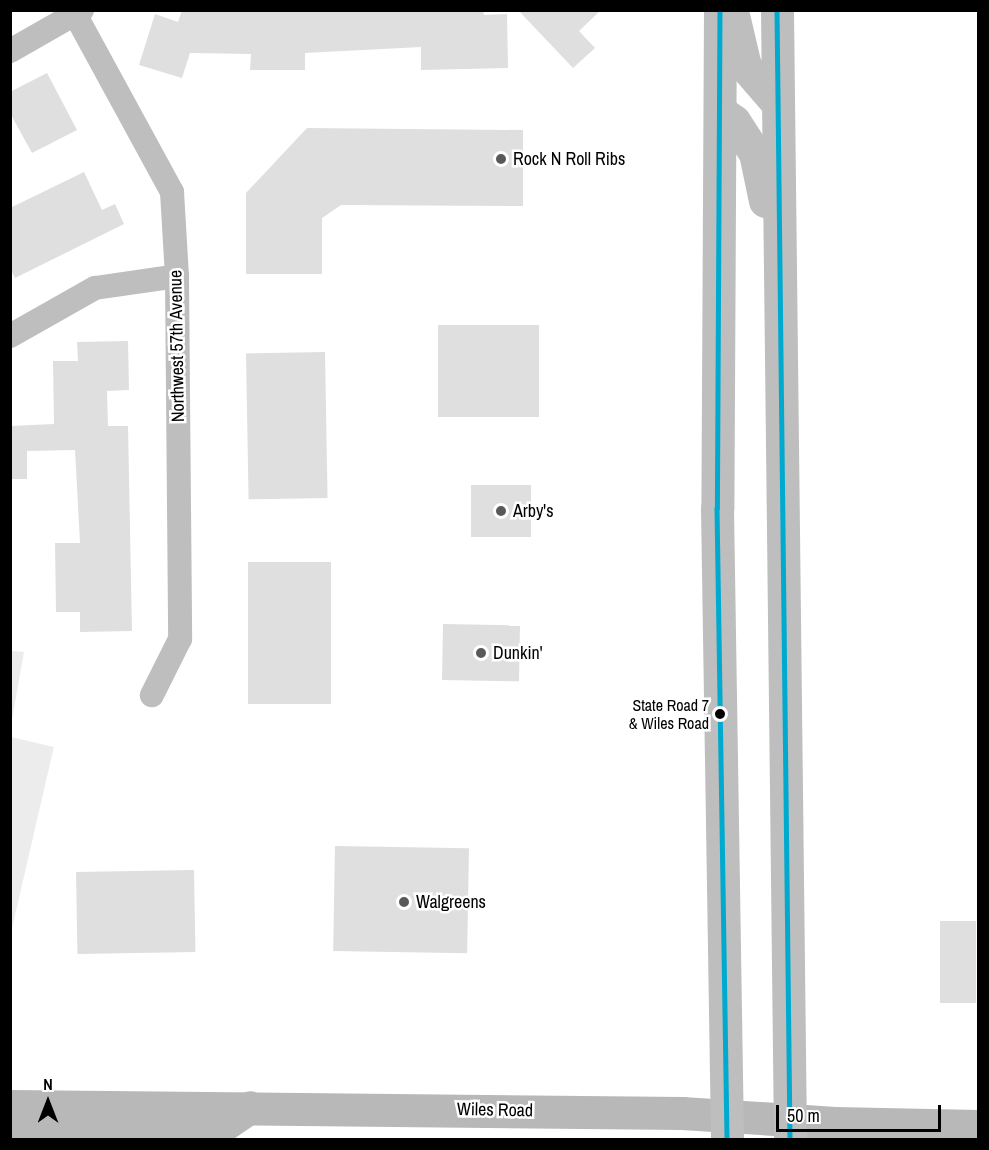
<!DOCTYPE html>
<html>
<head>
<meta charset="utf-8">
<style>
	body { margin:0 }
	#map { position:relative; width:989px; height:1150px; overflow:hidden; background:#fff; font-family:"Archivo Narrow",sans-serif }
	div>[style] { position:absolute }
	.green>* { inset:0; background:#ececec; transform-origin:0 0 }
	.building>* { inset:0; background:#dfdfdf; transform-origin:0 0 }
	.street>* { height:24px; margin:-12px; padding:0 12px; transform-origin:12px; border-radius:12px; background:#bebebe }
	.secondary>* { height:33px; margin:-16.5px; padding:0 16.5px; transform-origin:16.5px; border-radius:16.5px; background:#b8b8b8 }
	.primary>* { height:33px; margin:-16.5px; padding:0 16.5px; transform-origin:16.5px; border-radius:16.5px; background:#bebebe }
	.bus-1>* { height:4.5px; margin:-2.25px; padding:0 2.25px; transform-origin:2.25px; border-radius:2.25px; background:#00a9ce }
	.dots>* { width:16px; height:16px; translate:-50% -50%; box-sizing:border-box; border:3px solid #fff; border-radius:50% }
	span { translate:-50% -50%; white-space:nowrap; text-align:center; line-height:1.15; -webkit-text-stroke:5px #fff; paint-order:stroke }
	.bus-label { font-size:16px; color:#000 }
	.right { translate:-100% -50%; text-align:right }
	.poi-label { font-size:18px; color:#000 }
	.left { translate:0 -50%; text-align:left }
	.street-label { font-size:18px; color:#000 }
	.frame { position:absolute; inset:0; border:12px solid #000; pointer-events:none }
	.north { position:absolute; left:18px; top:1072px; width:60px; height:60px; -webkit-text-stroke:4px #fff; paint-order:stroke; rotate:0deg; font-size:16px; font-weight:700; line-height:24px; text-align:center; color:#000 }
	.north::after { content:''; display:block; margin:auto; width:21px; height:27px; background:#000; clip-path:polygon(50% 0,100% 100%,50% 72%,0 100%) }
	.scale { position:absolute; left:776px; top:1105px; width:165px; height:27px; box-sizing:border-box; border:3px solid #000; border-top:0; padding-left:8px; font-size:18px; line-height:21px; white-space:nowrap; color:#000; -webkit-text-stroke:4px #fff; paint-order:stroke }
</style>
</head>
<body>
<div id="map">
	<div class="green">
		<div style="clip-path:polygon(11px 651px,24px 652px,11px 725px,10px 651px)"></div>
		<div style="left:11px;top:737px;width:44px;height:291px;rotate:13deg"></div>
	</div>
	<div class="building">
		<div style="clip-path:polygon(182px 10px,483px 10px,484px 15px,507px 14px,508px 68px,421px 70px,421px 47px,305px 53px,305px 70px,250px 70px,251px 54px,190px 53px,182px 78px,139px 65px,155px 14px,178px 22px)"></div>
		<div style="clip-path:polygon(518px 10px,601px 10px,579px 31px,595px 48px,573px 68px)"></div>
		<div style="clip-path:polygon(47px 73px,77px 130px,32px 153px,10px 113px,10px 92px)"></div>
		<div style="clip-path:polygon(307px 128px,523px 130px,523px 206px,341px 205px,322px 218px,322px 274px,246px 274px,246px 193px)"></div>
		<div style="clip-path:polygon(84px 172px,102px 210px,115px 204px,124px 224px,15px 278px,10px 268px,10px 208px)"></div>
		<div style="left:539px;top:325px;width:92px;height:101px;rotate:90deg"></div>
		<div style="clip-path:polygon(128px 341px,129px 390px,107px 391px,108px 426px,128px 426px,132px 631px,80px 632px,80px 612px,56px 612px,55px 543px,80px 543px,75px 450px,27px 451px,27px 479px,10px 479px,10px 426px,54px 424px,53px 361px,78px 361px,77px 342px)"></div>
		<div style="left:325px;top:352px;width:146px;height:79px;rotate:89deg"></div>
		<div style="left:531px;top:485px;width:52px;height:60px;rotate:90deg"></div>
		<div style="left:248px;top:562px;width:83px;height:142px"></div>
		<div style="left:443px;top:624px;width:77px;height:56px;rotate:1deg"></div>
		<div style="left:335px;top:846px;width:134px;height:105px;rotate:1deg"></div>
		<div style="left:194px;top:870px;width:82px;height:118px;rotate:89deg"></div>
		<div style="left:940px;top:921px;width:36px;height:82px"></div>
	</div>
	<div class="street">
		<div style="left:75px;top:14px;width:203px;rotate:61.4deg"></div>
		<div style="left:172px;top:192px;width:84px;rotate:86.6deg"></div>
		<div style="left:177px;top:276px;width:363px;rotate:89.5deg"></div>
		<div style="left:180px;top:639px;width:63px;rotate:116.6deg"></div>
		<div style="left:10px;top:51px;width:83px;rotate:-29.7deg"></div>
		<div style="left:10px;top:336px;width:98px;rotate:-29.5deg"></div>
		<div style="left:95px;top:288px;width:83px;rotate:-8.3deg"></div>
	</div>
	<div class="secondary">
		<div style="left:10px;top:1106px;width:672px;rotate:0.6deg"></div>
		<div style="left:682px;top:1113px;width:153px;rotate:3.7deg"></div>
		<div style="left:835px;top:1123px;width:143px;rotate:1.2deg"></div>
		<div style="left:10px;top:1129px;width:205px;rotate:0.6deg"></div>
		<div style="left:215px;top:1131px;width:42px;rotate:-34.4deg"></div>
	</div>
	<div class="primary">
		<div style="left:720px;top:10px;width:498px;rotate:90.3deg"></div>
		<div style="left:717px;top:508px;width:632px;rotate:89.09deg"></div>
		<div style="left:777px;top:10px;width:1130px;rotate:89.34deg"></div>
		<div style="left:733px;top:15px;width:52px;rotate:76.8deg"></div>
		<div style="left:745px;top:66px;width:50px;rotate:49deg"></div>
		<div style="left:720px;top:111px;width:17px;rotate:36deg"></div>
		<div style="left:734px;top:121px;width:38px;rotate:57deg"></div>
		<div style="left:755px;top:153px;width:49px;rotate:78.2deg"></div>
	</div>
	<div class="bus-1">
		<div style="left:720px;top:10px;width:498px;rotate:90.3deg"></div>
		<div style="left:717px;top:508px;width:632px;rotate:89.09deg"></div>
		<div style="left:777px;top:10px;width:1130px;rotate:89.34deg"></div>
	</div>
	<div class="dots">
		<div style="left:501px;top:159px;background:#595959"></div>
		<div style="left:501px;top:511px;background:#595959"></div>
		<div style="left:481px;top:653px;background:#595959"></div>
		<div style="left:720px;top:714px;background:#000"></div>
		<div style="left:404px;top:902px;background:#595959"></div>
	</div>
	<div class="bus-label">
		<span class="right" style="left:709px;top:714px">State Road 7<br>&amp; Wiles Road</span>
	</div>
	<div class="poi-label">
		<span class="left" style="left:513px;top:159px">Rock N Roll Ribs</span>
		<span class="left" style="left:513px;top:511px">Arby's</span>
		<span class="left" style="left:493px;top:653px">Dunkin'</span>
		<span class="left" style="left:416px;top:902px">Walgreens</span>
	</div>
	<div class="street-label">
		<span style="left:177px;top:346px;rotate:-91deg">Northwest 57th Avenue</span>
		<span style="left:495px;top:1110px;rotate:1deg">Wiles Road</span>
	</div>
	<div class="frame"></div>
	<div class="north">N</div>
	<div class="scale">50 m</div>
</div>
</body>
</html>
